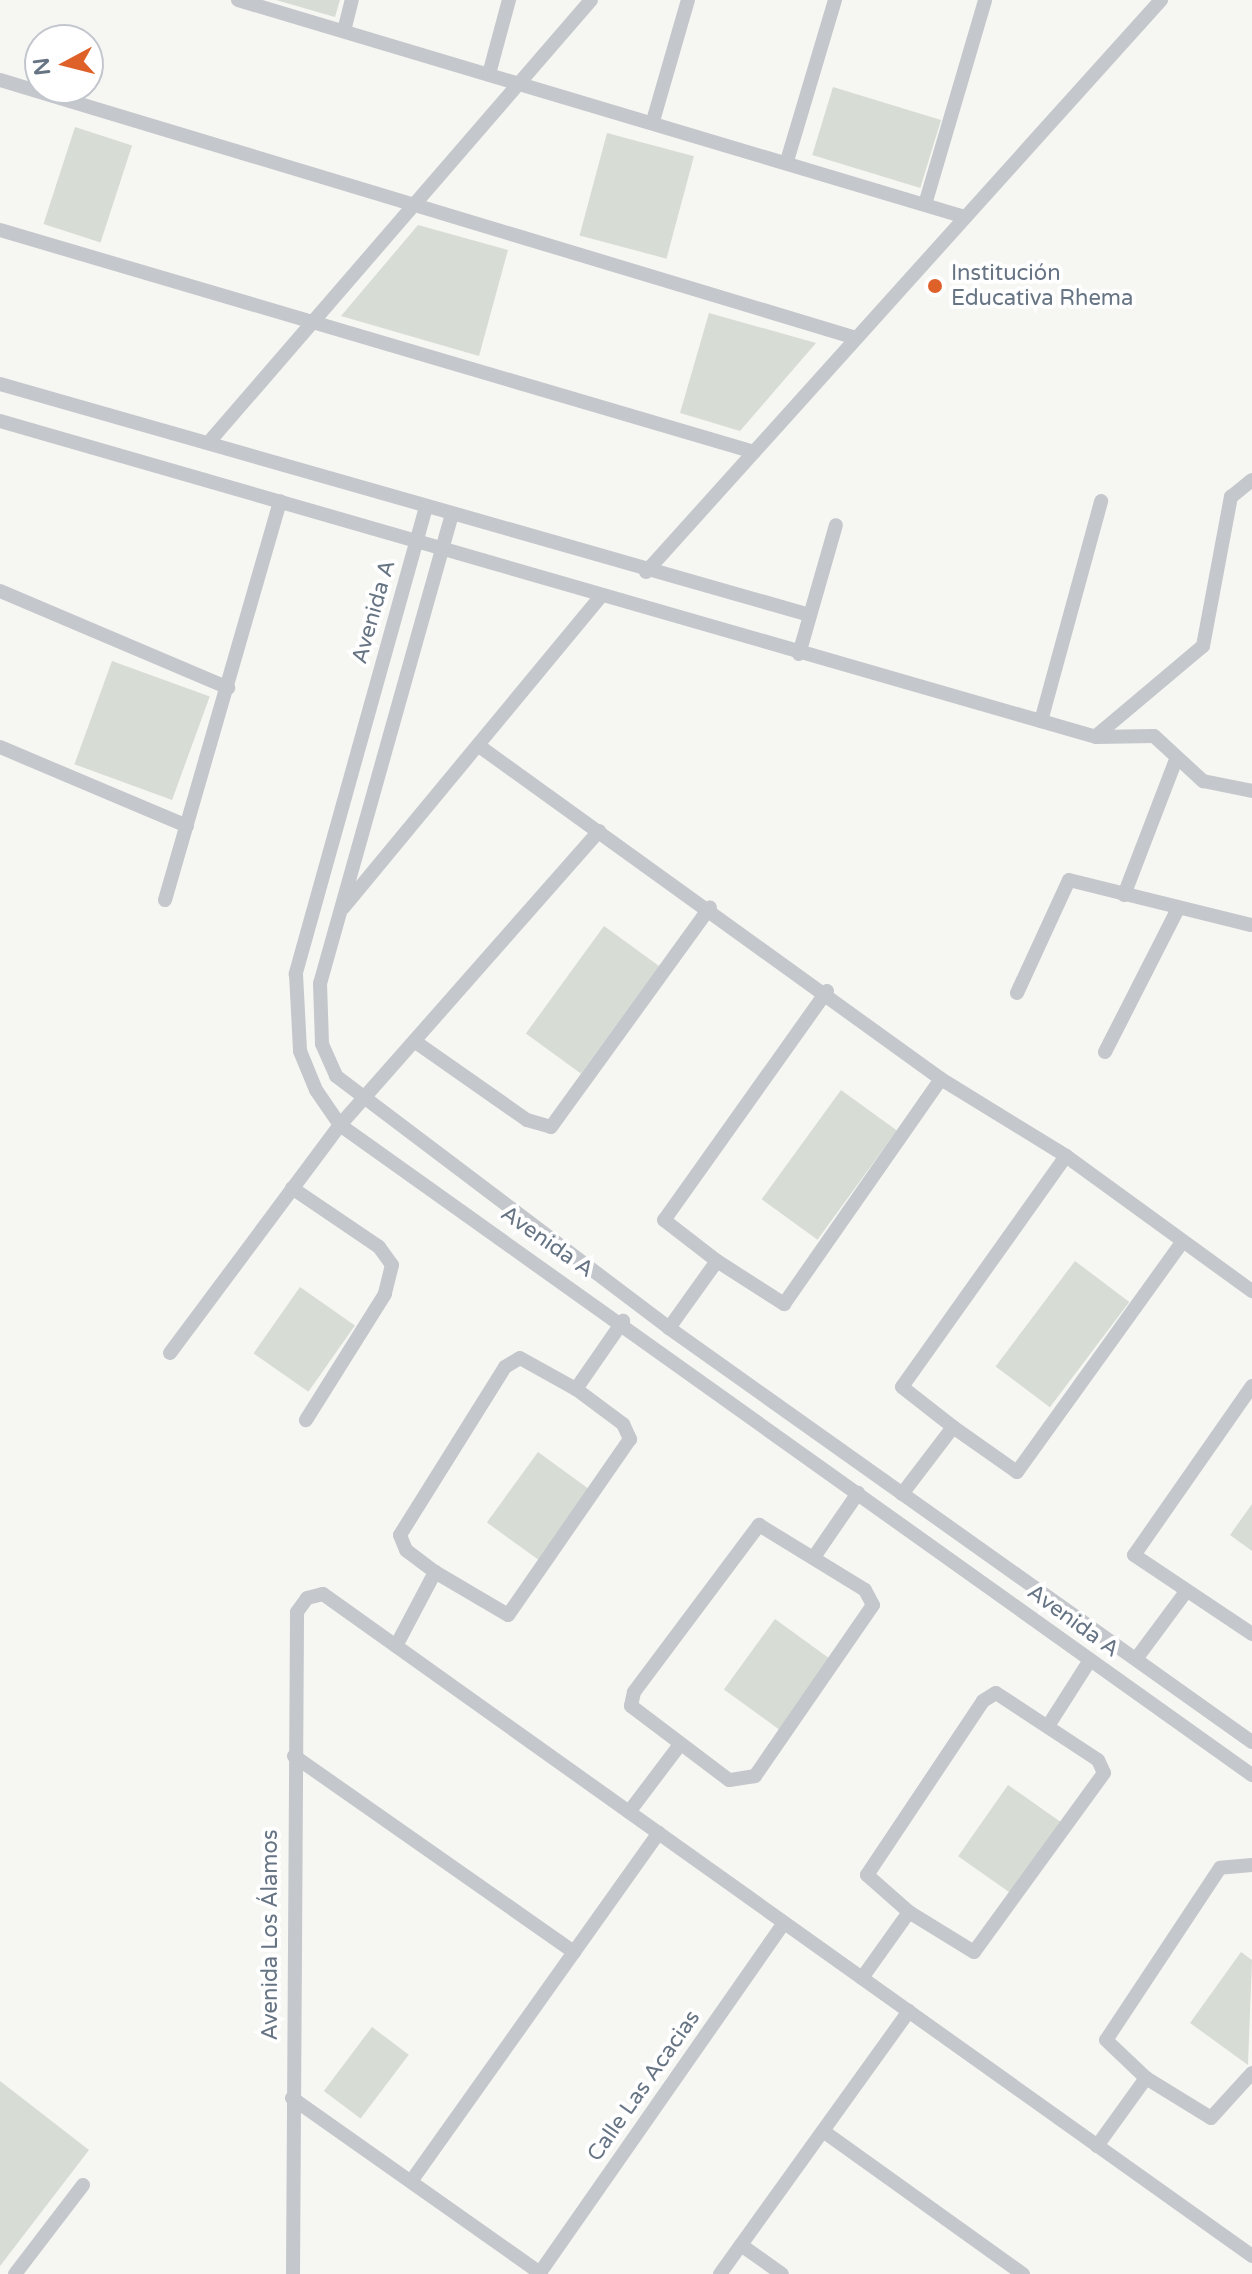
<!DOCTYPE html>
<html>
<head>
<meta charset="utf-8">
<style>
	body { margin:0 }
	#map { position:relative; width:1252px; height:2274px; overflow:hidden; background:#f6f6f3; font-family:"Varela Round",sans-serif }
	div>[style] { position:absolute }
	.green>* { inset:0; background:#d7ddd4; transform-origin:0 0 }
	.street>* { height:14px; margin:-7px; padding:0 7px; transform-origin:7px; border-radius:7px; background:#c4c7cb }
	.dots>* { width:22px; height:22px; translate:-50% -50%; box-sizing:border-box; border:4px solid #fff; border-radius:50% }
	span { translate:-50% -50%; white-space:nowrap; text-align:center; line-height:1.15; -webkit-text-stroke:8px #fff; paint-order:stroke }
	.poi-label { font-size:22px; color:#667484 }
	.left { translate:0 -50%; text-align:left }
	.street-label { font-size:22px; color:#667484 }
	.north { position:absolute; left:24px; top:24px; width:80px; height:80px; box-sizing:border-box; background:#fff; border:2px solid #c2c7ce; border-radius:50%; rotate:263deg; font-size:22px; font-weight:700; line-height:32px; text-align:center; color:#667484 }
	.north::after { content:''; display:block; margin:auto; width:28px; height:36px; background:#df612a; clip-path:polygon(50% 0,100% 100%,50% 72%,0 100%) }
</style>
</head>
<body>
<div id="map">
	<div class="green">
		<div style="clip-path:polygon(276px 0,340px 0,335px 17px)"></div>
		<div style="left:833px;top:87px;width:113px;height:71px;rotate:17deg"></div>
		<div style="left:75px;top:127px;width:60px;height:102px;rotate:18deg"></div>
		<div style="left:607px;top:133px;width:90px;height:106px;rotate:15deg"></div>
		<div style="clip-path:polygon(418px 225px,508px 250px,479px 356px,341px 316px)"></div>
		<div style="clip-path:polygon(709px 313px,816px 343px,740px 431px,680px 413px)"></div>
		<div style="left:112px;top:661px;width:104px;height:110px;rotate:20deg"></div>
		<div style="left:604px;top:926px;width:68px;height:133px;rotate:36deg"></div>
		<div style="left:841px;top:1090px;width:69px;height:135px;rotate:36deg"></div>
		<div style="left:1075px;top:1261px;width:68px;height:132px;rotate:37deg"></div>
		<div style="left:300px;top:1287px;width:67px;height:81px;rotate:35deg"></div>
		<div style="left:538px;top:1452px;width:68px;height:87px;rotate:36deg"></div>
		<div style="clip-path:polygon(1252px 1504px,1252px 1551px,1230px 1535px)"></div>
		<div style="left:775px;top:1619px;width:72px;height:87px;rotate:36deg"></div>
		<div style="left:1008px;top:1785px;width:67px;height:87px;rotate:35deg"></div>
		<div style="clip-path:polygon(1241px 1952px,1252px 1960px,1248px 2065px,1190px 2023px)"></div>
		<div style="left:372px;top:2027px;width:46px;height:80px;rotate:37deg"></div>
		<div style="clip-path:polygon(0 2081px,89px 2150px,0 2266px)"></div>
	</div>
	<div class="street">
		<div style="left:238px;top:0;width:759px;rotate:16.62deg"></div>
		<div style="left:344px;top:31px;width:32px;rotate:-76deg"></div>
		<div style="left:489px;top:74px;width:77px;rotate:-74.9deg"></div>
		<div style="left:0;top:80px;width:894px;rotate:16.77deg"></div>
		<div style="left:653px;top:121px;width:126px;rotate:-73.9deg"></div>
		<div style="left:787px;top:161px;width:168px;rotate:-73.4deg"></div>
		<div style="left:926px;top:201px;width:209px;rotate:-73.6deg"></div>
		<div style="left:0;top:230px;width:786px;rotate:16.41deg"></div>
		<div style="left:0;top:384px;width:842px;rotate:15.92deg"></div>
		<div style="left:0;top:421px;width:1141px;rotate:16.08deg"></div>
		<div style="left:1096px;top:737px;width:58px;rotate:-1deg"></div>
		<div style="left:1154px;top:736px;width:67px;rotate:42.6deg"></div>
		<div style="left:1203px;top:781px;width:50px;rotate:11.5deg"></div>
		<div style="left:209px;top:442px;width:584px;rotate:-49.16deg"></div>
		<div style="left:426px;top:507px;width:485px;rotate:105.6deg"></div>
		<div style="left:296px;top:974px;width:77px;rotate:87deg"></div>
		<div style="left:300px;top:1051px;width:42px;rotate:67.7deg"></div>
		<div style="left:316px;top:1090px;width:42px;rotate:55.6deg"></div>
		<div style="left:340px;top:1125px;width:1120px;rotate:35.48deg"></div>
		<div style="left:452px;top:514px;width:487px;rotate:105.7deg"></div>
		<div style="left:320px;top:983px;width:61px;rotate:88.1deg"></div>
		<div style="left:322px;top:1044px;width:35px;rotate:66deg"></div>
		<div style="left:336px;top:1076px;width:418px;rotate:37.1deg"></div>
		<div style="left:669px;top:1328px;width:715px;rotate:35.38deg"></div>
		<div style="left:646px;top:572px;width:770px;rotate:-48deg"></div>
		<div style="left:0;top:591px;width:248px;rotate:23deg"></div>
		<div style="left:799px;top:654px;width:134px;rotate:-74deg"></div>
		<div style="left:1041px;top:721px;width:228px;rotate:-74.7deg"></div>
		<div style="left:1096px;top:736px;width:140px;rotate:-40.1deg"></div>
		<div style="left:1203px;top:646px;width:152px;rotate:-79.4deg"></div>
		<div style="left:1231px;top:497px;width:27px;rotate:-39deg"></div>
		<div style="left:479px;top:746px;width:570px;rotate:35.78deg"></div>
		<div style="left:941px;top:1079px;width:147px;rotate:31.6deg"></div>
		<div style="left:1066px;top:1156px;width:230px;rotate:36deg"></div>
		<div style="left:0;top:747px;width:203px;rotate:22.9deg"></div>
		<div style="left:1124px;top:895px;width:142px;rotate:-69deg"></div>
		<div style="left:165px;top:900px;width:415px;rotate:-73.9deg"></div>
		<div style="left:343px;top:908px;width:402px;rotate:-50.4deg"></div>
		<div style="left:827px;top:991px;width:281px;rotate:125.4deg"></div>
		<div style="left:664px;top:1220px;width:67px;rotate:37.7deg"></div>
		<div style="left:717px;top:1261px;width:80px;rotate:32.7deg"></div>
		<div style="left:784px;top:1304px;width:274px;rotate:-55.1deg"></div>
		<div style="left:1017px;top:993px;width:124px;rotate:-65.3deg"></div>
		<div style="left:1069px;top:880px;width:187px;rotate:13.9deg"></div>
		<div style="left:417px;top:1043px;width:134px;rotate:35deg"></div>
		<div style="left:527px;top:1120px;width:25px;rotate:16deg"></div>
		<div style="left:551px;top:1127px;width:271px;rotate:-54.1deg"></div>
		<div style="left:1105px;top:1052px;width:161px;rotate:-63deg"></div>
		<div style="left:1066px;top:1156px;width:283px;rotate:125.4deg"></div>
		<div style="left:902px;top:1387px;width:65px;rotate:38.1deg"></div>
		<div style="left:953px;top:1427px;width:78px;rotate:35.1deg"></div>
		<div style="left:1017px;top:1472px;width:284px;rotate:-54.3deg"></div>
		<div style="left:292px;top:1188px;width:105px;rotate:34.1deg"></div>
		<div style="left:379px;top:1247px;width:22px;rotate:54deg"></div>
		<div style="left:392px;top:1265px;width:30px;rotate:104deg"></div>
		<div style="left:385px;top:1294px;width:149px;rotate:122.1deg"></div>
		<div style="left:669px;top:1328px;width:82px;rotate:-54.4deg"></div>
		<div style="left:170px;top:1353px;width:284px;rotate:-53.3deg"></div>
		<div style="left:340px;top:1125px;width:392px;rotate:-48.6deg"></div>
		<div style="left:520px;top:1358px;width:64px;rotate:29deg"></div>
		<div style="left:576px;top:1389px;width:59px;rotate:36.7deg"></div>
		<div style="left:623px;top:1424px;width:17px;rotate:65deg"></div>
		<div style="left:630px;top:1439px;width:214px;rotate:124.7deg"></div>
		<div style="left:508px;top:1615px;width:85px;rotate:-149.5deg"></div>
		<div style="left:435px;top:1572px;width:36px;rotate:-143deg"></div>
		<div style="left:406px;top:1550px;width:16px;rotate:-112deg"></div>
		<div style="left:400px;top:1535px;width:198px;rotate:-58deg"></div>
		<div style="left:505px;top:1367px;width:17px;rotate:-31deg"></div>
		<div style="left:1252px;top:1386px;width:206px;rotate:124.9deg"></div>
		<div style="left:1134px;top:1555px;width:142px;rotate:33.8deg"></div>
		<div style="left:576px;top:1389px;width:83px;rotate:-55.3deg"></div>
		<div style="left:902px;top:1494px;width:84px;rotate:-52.7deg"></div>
		<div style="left:759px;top:1525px;width:124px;rotate:31.5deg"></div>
		<div style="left:865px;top:1590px;width:17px;rotate:62deg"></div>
		<div style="left:873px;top:1605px;width:208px;rotate:124.6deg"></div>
		<div style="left:755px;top:1776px;width:26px;rotate:171deg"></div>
		<div style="left:729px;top:1780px;width:123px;rotate:-142.9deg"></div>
		<div style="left:631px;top:1706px;width:14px;rotate:-78deg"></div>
		<div style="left:634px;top:1692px;width:209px;rotate:-53.2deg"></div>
		<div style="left:814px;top:1557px;width:78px;rotate:-55.5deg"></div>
		<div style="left:396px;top:1646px;width:84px;rotate:-62.2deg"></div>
		<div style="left:1136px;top:1659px;width:82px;rotate:-53.4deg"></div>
		<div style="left:996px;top:1693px;width:122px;rotate:33.3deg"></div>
		<div style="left:1098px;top:1760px;width:14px;rotate:65deg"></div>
		<div style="left:1104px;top:1773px;width:221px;rotate:126deg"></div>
		<div style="left:974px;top:1952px;width:76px;rotate:-148.4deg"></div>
		<div style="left:909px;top:1912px;width:56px;rotate:-138.6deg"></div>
		<div style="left:867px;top:1875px;width:209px;rotate:-56.3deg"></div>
		<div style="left:983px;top:1701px;width:15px;rotate:-32deg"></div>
		<div style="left:1048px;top:1726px;width:78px;rotate:-57.5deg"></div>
		<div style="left:294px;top:1756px;width:342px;rotate:35deg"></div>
		<div style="left:629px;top:1812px;width:83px;rotate:-52.9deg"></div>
		<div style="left:1252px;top:1865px;width:32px;rotate:175deg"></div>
		<div style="left:1220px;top:1868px;width:206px;rotate:123.5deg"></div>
		<div style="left:1106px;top:2040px;width:55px;rotate:43.5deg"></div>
		<div style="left:1146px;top:2078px;width:76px;rotate:31.6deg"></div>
		<div style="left:1211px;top:2118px;width:61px;rotate:-47.7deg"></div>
		<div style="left:862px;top:1978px;width:81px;rotate:-54.5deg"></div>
		<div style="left:292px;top:2098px;width:304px;rotate:35.2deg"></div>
		<div style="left:823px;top:2131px;width:246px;rotate:35.6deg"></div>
		<div style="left:1097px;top:2146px;width:84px;rotate:-54.2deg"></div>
		<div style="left:412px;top:2180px;width:426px;rotate:-54.6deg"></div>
		<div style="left:741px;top:2245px;width:50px;rotate:35.3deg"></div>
		<div style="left:15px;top:2274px;width:112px;rotate:-52.6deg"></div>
		<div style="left:293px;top:2274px;width:662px;rotate:-89.65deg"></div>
		<div style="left:297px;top:1612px;width:17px;rotate:-54deg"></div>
		<div style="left:307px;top:1598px;width:16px;rotate:-14deg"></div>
		<div style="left:323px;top:1594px;width:1141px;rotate:35.47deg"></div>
		<div style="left:539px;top:2274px;width:428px;rotate:-55.1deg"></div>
		<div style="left:720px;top:2274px;width:324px;rotate:-54.3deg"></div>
	</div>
	<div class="dots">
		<div style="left:935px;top:286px;background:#df612a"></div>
	</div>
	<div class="poi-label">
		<span class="left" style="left:951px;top:286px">Institución<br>Educativa Rhema</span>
	</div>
	<div class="street-label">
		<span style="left:374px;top:612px;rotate:-74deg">Avenida A</span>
		<span style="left:547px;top:1242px;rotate:35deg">Avenida A</span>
		<span style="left:1073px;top:1621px;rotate:36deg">Avenida A</span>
		<span style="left:271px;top:1935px;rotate:-90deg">Avenida Los Álamos</span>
		<span style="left:644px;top:2086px;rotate:-55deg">Calle Las Acacias</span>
	</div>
	<div class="north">N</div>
</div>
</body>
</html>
